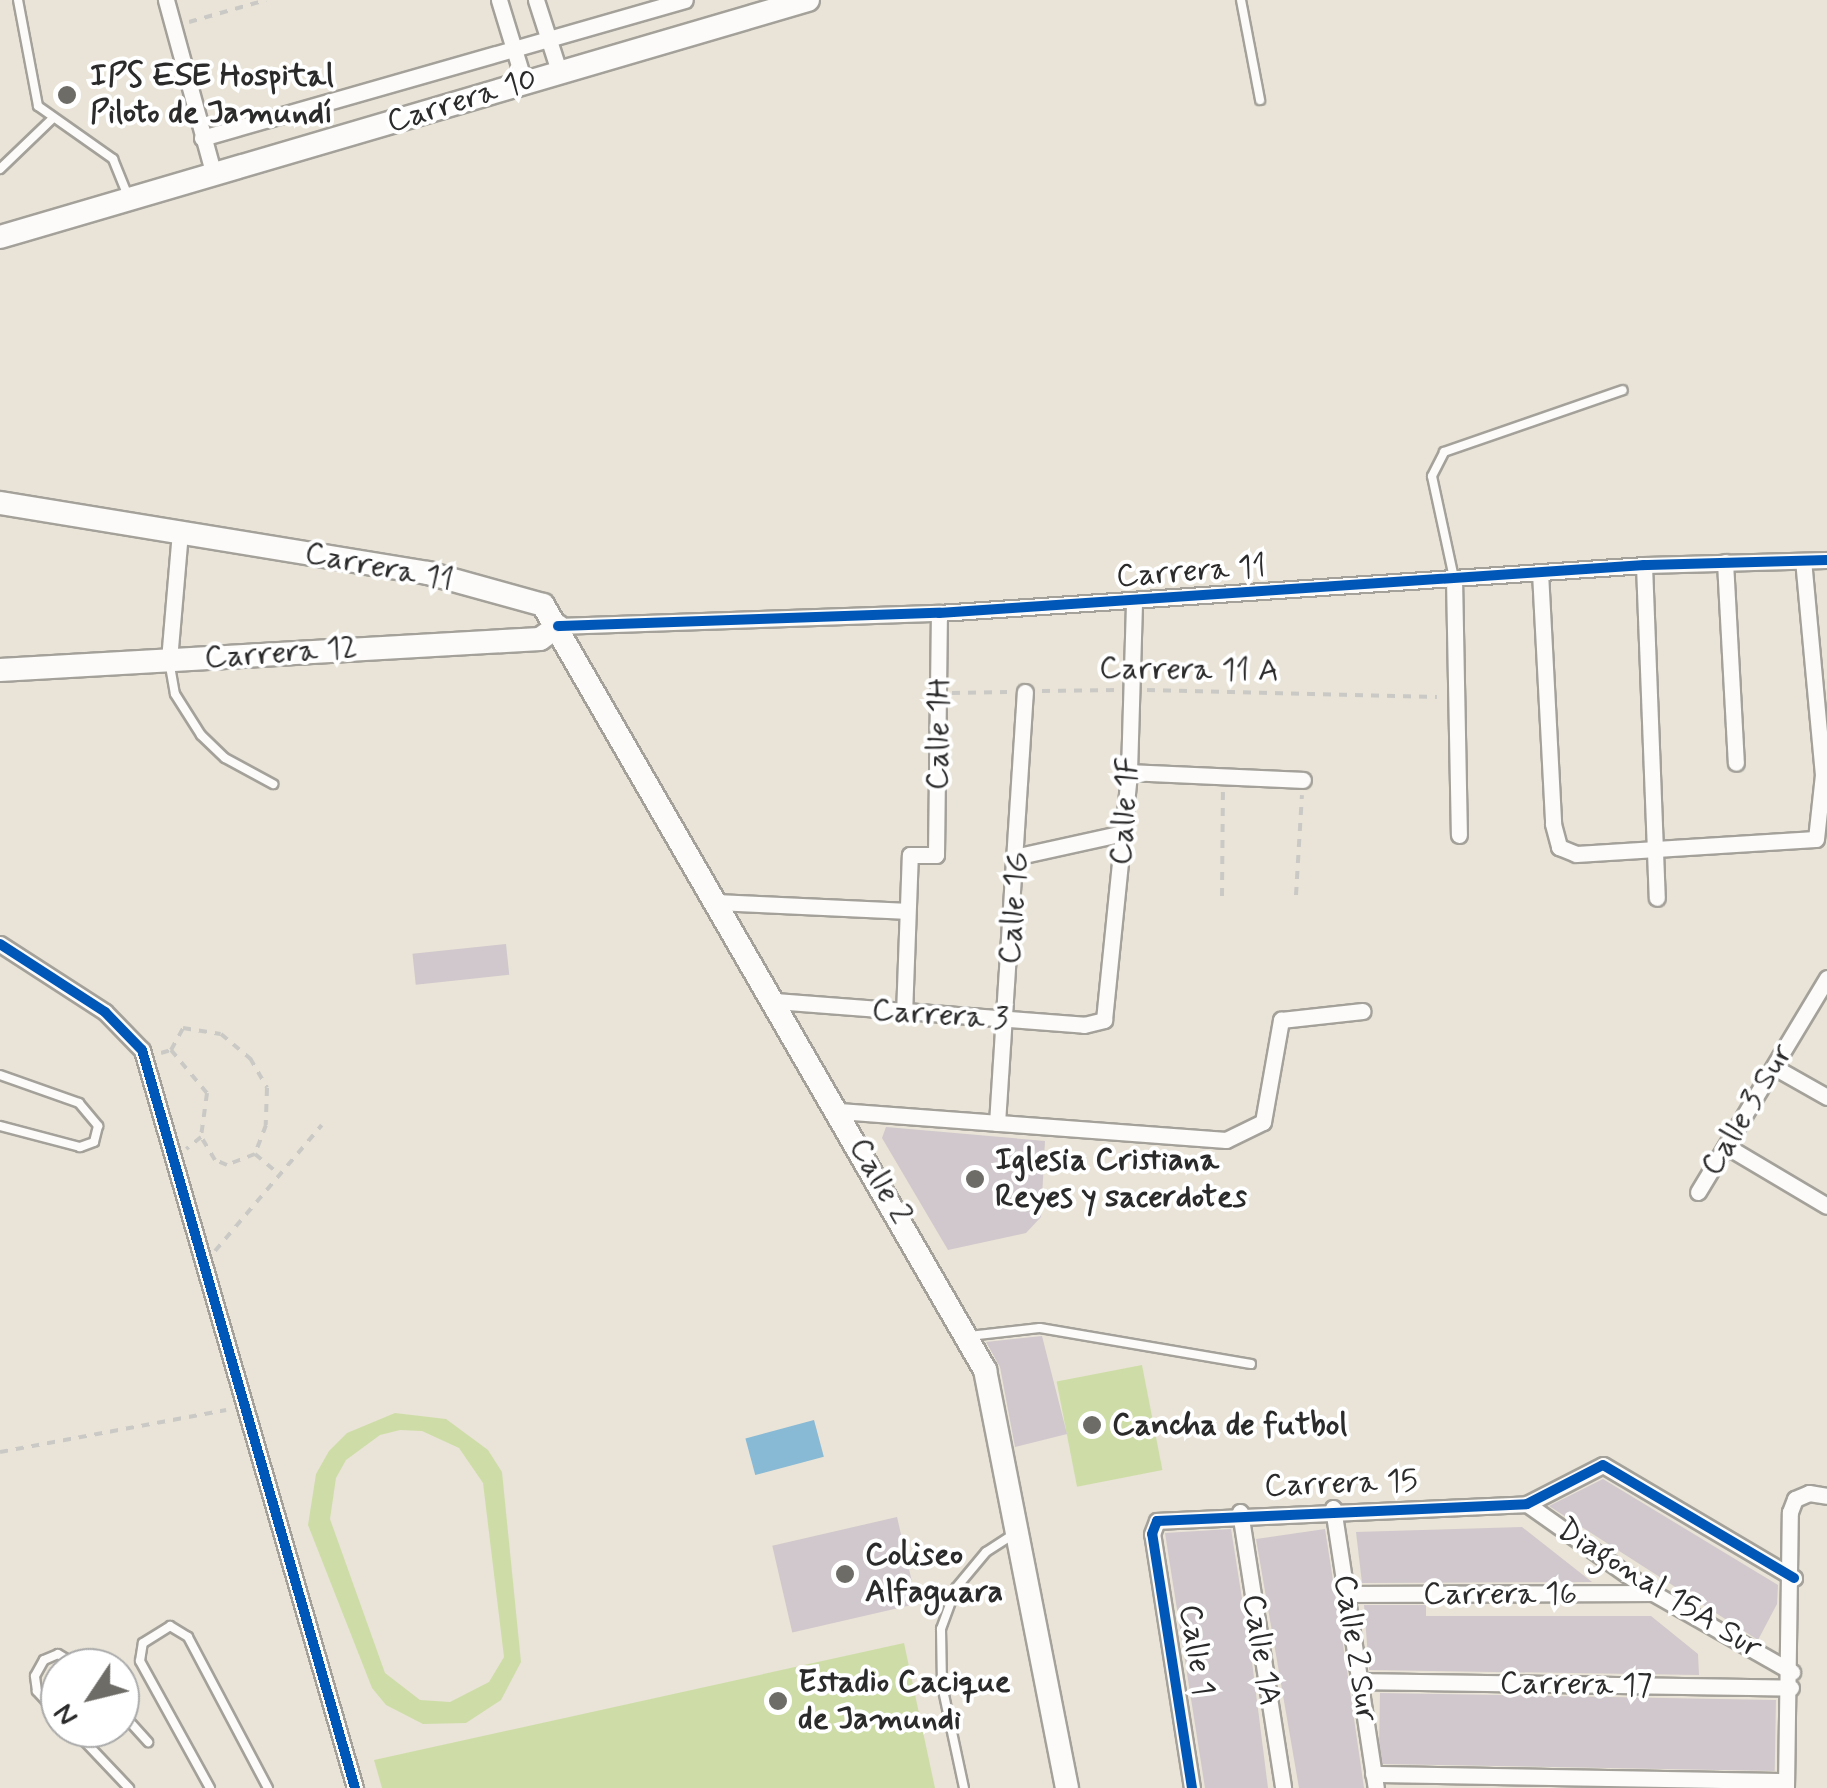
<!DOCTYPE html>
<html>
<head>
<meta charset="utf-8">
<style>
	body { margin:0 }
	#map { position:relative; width:1827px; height:1788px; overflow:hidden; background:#e9e4d7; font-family:Mynerve,sans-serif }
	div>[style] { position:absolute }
	.green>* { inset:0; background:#cedda7; transform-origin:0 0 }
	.water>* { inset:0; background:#88b9d5; transform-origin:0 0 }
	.building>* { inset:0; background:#d0c8cc; transform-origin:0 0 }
	.path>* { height:4px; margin-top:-2px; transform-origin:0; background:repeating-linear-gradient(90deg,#cac9c6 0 8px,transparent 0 16px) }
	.roads { filter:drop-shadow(2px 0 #a4a19a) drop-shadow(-2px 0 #a4a19a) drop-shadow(0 2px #a4a19a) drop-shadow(0 -2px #a4a19a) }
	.lane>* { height:8px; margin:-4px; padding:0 4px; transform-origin:4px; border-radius:4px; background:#fcfbf9 }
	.street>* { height:15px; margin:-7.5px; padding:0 7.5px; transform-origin:7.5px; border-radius:7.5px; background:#fcfbf9 }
	.secondary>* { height:22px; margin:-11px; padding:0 11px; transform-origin:11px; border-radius:11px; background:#fcfbf9 }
	.cycleway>* { height:10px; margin:-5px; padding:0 5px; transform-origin:5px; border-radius:5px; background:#0057b8 }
	.dots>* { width:28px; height:28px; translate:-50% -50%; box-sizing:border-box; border:5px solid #fff; border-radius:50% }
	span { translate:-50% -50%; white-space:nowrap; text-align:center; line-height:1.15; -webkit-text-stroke:8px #fff; paint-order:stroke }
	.poi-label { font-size:32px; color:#2b2b2b; font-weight:700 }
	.left { translate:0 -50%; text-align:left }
	.street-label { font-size:32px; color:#2b2b2b }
	.north { position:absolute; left:40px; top:1648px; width:100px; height:100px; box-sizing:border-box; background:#fff; border:2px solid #aaa; border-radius:50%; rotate:235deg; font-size:28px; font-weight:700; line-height:40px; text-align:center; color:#2b2b2b }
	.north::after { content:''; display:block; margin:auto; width:35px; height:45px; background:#6e6c67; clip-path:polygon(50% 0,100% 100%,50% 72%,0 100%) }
</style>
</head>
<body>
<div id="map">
	<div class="green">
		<div style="left:1142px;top:1365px;width:107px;height:87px;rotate:79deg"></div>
		<div style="clip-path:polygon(evenodd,395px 1413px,446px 1419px,488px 1450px,502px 1472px,521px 1662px,501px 1700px,466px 1723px,423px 1724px,386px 1705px,372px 1688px,308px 1525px,316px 1474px,329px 1451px,347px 1433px,395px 1413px,400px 1430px,422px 1431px,459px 1448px,483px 1483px,504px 1657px,489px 1682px,450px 1702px,420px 1700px,385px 1673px,330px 1519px,336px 1478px,346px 1460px,380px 1435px,400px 1430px)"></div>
		<div style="clip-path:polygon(904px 1643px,935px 1788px,382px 1788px,374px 1760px)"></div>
	</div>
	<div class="water">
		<div style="left:814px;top:1420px;width:38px;height:71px;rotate:75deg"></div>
	</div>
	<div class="building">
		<div style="left:506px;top:944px;width:31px;height:94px;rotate:84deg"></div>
		<div style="clip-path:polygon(886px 1127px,1045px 1141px,1041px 1217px,1026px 1233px,948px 1250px,882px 1138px)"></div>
		<div style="clip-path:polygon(1042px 1336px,1067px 1434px,1015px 1447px,1000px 1367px,986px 1342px)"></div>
		<div style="clip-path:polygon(1603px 1479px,1778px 1585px,1777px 1604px,1758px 1640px,1549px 1506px)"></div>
		<div style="left:897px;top:1517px;width:89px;height:128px;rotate:77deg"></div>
		<div style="clip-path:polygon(1522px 1527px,1592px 1582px,1362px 1583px,1356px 1532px)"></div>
		<div style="clip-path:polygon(1231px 1529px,1252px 1662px,1268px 1788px,1205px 1788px,1165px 1533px)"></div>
		<div style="clip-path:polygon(1325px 1529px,1348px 1677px,1364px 1788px,1299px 1788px,1256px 1539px)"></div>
		<div style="clip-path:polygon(1364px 1605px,1426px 1605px,1426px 1616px,1651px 1616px,1698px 1654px,1699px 1675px,1369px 1670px)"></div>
		<div style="left:1380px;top:1693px;width:396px;height:71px;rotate:1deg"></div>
	</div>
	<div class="path">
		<div style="left:189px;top:22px;width:80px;rotate:-15.9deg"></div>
		<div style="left:1147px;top:690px;width:290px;rotate:1.4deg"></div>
		<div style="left:1042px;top:691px;width:75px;rotate:-0.8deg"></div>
		<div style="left:952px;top:693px;width:55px;rotate:-1deg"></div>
		<div style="left:1296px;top:895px;width:100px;rotate:-86.6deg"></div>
		<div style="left:1222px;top:896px;width:106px;rotate:-89.5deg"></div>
		<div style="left:171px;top:1050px;width:25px;rotate:-61deg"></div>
		<div style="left:183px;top:1028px;width:38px;rotate:9deg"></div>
		<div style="left:221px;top:1034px;width:38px;rotate:40deg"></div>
		<div style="left:250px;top:1058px;width:34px;rotate:60deg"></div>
		<div style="left:267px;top:1088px;width:37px;rotate:92deg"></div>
		<div style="left:266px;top:1125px;width:31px;rotate:111deg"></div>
		<div style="left:255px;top:1154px;width:30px;rotate:159deg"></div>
		<div style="left:227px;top:1165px;width:13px;rotate:-157deg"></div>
		<div style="left:215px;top:1160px;width:27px;rotate:-121deg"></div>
		<div style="left:161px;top:1053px;width:10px;rotate:-17deg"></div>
		<div style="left:171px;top:1050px;width:56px;rotate:50.1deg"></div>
		<div style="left:207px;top:1093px;width:44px;rotate:97.8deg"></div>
		<div style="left:201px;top:1137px;width:19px;rotate:141deg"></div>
		<div style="left:255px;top:1154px;width:30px;rotate:40deg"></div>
		<div style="left:215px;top:1251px;width:165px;rotate:-49.7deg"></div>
		<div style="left:0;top:1452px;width:230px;rotate:-10.5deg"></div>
	</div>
	<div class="roads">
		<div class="lane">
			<div style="left:18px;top:0;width:108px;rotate:79.3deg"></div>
			<div style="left:38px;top:106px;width:92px;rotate:35.2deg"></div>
			<div style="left:113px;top:159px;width:40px;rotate:68deg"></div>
			<div style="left:1241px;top:0;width:102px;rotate:79.2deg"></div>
			<div style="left:0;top:169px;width:71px;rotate:-43.9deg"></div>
			<div style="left:1454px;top:578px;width:104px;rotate:-102.2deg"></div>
			<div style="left:1432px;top:476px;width:27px;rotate:-63deg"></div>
			<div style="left:1444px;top:452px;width:189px;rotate:-19.1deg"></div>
			<div style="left:170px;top:666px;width:28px;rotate:80deg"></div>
			<div style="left:175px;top:694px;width:49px;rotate:57.6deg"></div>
			<div style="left:201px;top:735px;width:33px;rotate:44deg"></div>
			<div style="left:225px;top:758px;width:55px;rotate:28.4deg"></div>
			<div style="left:0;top:1075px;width:84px;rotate:19.5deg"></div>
			<div style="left:79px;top:1103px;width:30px;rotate:50deg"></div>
			<div style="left:98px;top:1126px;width:16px;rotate:104deg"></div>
			<div style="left:94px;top:1142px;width:15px;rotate:160deg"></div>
			<div style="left:80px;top:1147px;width:83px;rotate:-165.3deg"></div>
			<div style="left:969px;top:1336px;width:71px;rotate:-6.4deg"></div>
			<div style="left:1040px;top:1328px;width:214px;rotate:9.7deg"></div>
			<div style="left:120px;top:1711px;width:42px;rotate:47.9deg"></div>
			<div style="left:60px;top:1716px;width:34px;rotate:-133deg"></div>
			<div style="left:37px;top:1691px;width:15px;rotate:-98deg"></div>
			<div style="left:35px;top:1676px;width:18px;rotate:-61deg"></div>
			<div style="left:44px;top:1660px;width:15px;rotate:-23deg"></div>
			<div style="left:58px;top:1654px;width:27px;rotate:31deg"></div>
			<div style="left:72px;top:1728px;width:83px;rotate:46.5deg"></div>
			<div style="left:210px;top:1788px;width:145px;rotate:-118.9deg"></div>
			<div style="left:140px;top:1661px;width:18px;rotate:-81deg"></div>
			<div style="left:143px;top:1643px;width:32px;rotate:-32deg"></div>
			<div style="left:170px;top:1626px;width:21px;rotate:31deg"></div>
			<div style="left:188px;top:1637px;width:171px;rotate:62.1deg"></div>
			<div style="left:964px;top:1788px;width:105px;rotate:-102.1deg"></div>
			<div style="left:942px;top:1685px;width:56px;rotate:-91deg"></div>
			<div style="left:941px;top:1629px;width:44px;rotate:-69.9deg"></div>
			<div style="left:956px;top:1588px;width:47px;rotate:-50.2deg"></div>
			<div style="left:986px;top:1552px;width:33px;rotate:-33deg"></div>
		</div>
		<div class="street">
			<div style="left:166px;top:0;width:182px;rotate:74.7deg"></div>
			<div style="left:499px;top:0;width:86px;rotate:73deg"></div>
			<div style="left:536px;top:0;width:75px;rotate:72.1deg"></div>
			<div style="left:202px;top:138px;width:502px;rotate:-15.95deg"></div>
			<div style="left:1725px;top:562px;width:201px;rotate:86.9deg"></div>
			<div style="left:1644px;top:565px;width:333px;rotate:87.8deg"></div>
			<div style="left:1540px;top:572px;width:252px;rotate:87deg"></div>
			<div style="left:1553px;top:824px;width:24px;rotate:75deg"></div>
			<div style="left:1559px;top:847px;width:18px;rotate:22deg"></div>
			<div style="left:1576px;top:854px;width:240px;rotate:-3.6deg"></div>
			<div style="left:1816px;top:839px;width:64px;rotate:-83.8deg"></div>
			<div style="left:1823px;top:775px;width:215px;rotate:-95.3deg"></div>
			<div style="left:1454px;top:578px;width:257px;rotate:88.9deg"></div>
			<div style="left:558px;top:626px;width:381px;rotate:-2deg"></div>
			<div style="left:939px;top:613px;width:707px;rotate:-3.89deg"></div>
			<div style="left:1644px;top:565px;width:183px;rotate:-1.6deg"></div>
			<div style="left:169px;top:660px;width:128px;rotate:-85.1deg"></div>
			<div style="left:1129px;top:772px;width:174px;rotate:2.6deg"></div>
			<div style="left:1019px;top:856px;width:107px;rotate:-12.4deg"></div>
			<div style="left:718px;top:902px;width:189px;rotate:2.7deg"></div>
			<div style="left:0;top:944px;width:125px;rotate:32.9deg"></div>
			<div style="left:105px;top:1012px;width:53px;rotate:45.8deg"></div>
			<div style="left:142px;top:1050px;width:768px;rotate:73.9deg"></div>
			<div style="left:775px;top:1001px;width:310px;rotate:4.4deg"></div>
			<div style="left:1084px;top:1025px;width:21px;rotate:-14deg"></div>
			<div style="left:1104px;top:1020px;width:249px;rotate:-84.2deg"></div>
			<div style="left:1129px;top:772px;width:171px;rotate:-88.3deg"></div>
			<div style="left:904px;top:1015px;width:160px;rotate:-87.9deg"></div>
			<div style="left:910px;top:855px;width:26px"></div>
			<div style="left:936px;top:855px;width:242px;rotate:-89.3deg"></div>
			<div style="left:1774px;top:1067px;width:61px;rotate:29.5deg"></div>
			<div style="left:839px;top:1111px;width:388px;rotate:4.3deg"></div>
			<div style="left:1226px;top:1140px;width:41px;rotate:-25.9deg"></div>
			<div style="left:1263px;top:1122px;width:104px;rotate:-80deg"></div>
			<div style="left:1281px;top:1020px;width:82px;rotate:-6.3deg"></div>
			<div style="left:997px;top:1123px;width:432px;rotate:-86.3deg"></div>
			<div style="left:1726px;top:1146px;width:117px;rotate:30.7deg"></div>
			<div style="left:1698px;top:1192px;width:250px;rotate:-58.9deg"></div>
			<div style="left:1527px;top:1504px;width:154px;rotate:35.2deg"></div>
			<div style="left:1653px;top:1593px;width:160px;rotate:29.6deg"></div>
			<div style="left:1333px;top:1508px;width:283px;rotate:81.3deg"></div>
			<div style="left:1240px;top:1512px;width:279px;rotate:81.1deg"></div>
			<div style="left:1347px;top:1594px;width:306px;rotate:-0.2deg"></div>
			<div style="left:1361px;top:1681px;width:430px;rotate:0.9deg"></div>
			<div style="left:1373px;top:1774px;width:413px;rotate:1deg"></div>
			<div style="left:1192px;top:1788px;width:257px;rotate:-98.9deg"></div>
			<div style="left:1152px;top:1534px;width:14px;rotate:-69deg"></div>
			<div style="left:1157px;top:1521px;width:370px;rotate:-2.6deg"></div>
			<div style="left:1527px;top:1504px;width:85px;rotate:-27.2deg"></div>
			<div style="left:1603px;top:1465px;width:222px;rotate:30.6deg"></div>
			<div style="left:1786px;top:1788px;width:276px;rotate:-89.2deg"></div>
			<div style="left:1790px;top:1512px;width:14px;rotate:-69deg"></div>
			<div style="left:1795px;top:1499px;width:15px;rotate:-23deg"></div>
			<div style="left:1809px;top:1493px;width:18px;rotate:9deg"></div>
		</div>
		<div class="secondary">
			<div style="left:0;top:237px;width:842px;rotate:-16.35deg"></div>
			<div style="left:0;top:503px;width:434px;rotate:9.3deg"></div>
			<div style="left:428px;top:573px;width:119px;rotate:15.5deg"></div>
			<div style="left:543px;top:605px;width:884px;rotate:59.98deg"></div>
			<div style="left:985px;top:1370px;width:426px;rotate:78.9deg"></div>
			<div style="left:0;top:670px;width:541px;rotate:-3.29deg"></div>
			<div style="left:540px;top:639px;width:22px;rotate:-36deg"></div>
		</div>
	</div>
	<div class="cycleway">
		<div style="left:558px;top:626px;width:381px;rotate:-2deg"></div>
		<div style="left:939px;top:613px;width:707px;rotate:-3.89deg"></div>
		<div style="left:1644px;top:565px;width:183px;rotate:-1.6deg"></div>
		<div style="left:0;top:944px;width:125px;rotate:32.9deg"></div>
		<div style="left:105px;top:1012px;width:53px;rotate:45.8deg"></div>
		<div style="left:142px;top:1050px;width:768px;rotate:73.9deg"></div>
		<div style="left:1192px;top:1788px;width:257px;rotate:-98.9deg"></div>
		<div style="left:1152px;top:1534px;width:14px;rotate:-69deg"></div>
		<div style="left:1157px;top:1521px;width:370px;rotate:-2.6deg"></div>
		<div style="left:1527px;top:1504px;width:85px;rotate:-27.2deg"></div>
		<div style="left:1603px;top:1465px;width:222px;rotate:30.6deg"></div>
	</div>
	<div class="dots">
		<div style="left:67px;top:95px;background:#6e6c67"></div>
		<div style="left:975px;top:1179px;background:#6e6c67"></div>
		<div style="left:1092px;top:1425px;background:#6e6c67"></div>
		<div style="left:845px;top:1574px;background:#6e6c67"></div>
		<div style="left:778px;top:1701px;background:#6e6c67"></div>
	</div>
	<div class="poi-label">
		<span class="left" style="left:90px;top:95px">IPS ESE Hospital<br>Piloto de Jamundí</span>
		<span class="left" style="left:995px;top:1179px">Iglesia Cristiana<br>Reyes y sacerdotes</span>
		<span class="left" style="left:1112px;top:1425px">Cancha de futbol</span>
		<span class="left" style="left:865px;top:1574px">Coliseo<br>Alfaguara</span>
		<span class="left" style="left:798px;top:1701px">Estadio Cacique<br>de Jamundi</span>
	</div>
	<div class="street-label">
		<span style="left:462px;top:101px;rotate:-17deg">Carrera 10</span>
		<span style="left:379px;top:567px;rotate:11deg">Carrera 11</span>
		<span style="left:1191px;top:572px;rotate:-4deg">Carrera 11</span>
		<span style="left:281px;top:653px;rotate:-4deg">Carrera 12</span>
		<span style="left:1189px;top:670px;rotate:1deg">Carrera 11 A</span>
		<span style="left:939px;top:734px;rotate:-89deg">Calle 1H</span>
		<span style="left:1125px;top:811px;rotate:-86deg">Calle 1F</span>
		<span style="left:1014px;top:908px;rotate:-86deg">Calle 1G</span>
		<span style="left:940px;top:1015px;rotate:4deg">Carrera 3</span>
		<span style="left:1747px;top:1110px;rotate:-59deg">Calle 3 Sur</span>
		<span style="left:880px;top:1181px;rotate:60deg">Calle 2</span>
		<span style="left:1341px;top:1484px;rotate:-2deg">Carrera 15</span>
		<span style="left:1659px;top:1589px;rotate:32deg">Diagonal 15A Sur</span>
		<span style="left:1500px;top:1594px">Carrera 16</span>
		<span style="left:1355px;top:1648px;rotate:81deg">Calle 2 Sur</span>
		<span style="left:1196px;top:1650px;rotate:81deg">Calle 1</span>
		<span style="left:1261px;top:1650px;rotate:81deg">Calle 1A</span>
		<span style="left:1576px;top:1685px;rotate:1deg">Carrera 17</span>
	</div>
	<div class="north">N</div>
</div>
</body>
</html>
